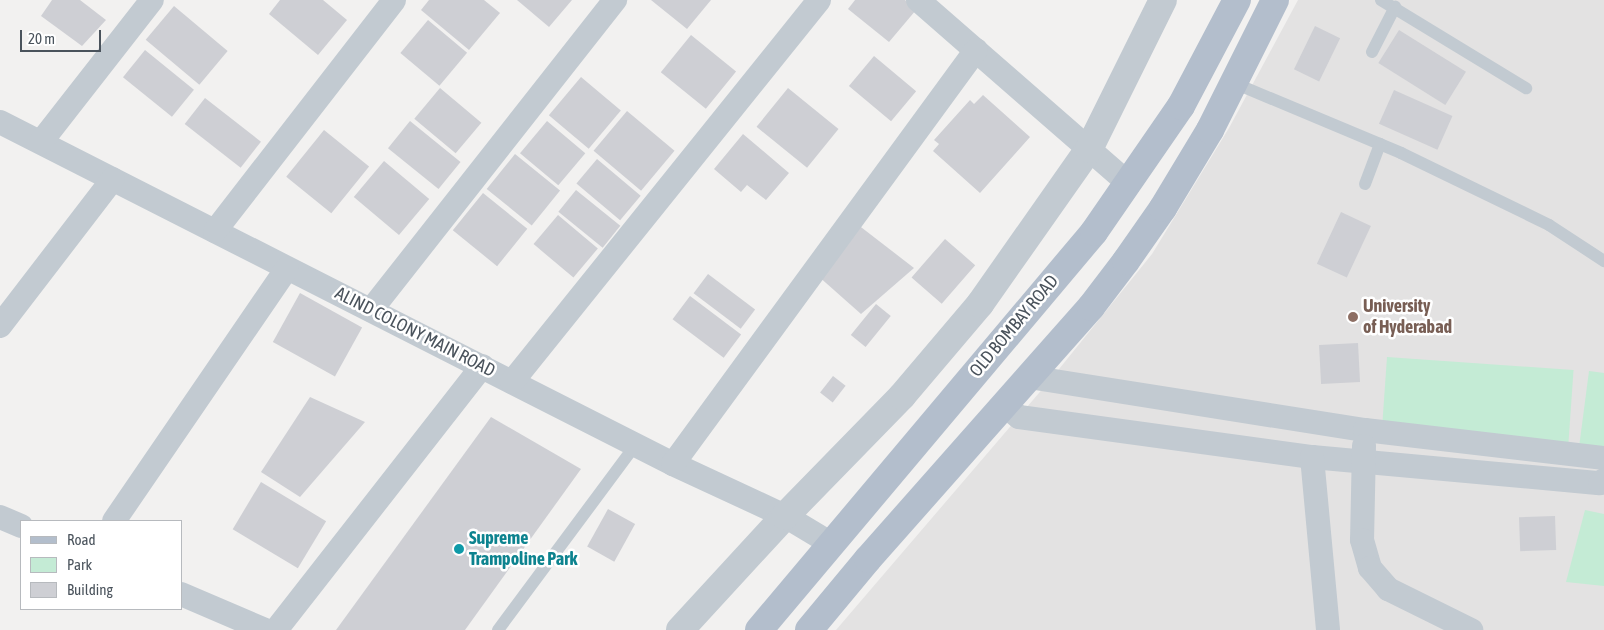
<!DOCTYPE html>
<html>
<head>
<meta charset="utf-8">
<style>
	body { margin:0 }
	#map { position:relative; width:1604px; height:630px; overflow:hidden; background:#f2f1f0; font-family:"Asap Condensed",sans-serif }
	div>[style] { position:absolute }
	.education>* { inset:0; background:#e3e2e2 }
	.green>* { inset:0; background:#c4ebd5; transform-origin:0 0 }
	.building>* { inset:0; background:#cecfd4; transform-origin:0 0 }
	.service>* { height:12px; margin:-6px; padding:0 6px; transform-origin:6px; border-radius:6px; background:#c2cad1 }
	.minor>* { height:24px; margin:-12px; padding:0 12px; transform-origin:12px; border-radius:12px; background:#c2cad1 }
	.tertiary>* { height:28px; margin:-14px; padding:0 14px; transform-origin:14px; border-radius:14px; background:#c2cad1 }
	.primary>* { height:28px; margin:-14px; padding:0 14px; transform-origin:14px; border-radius:14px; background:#b3becc }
	.dots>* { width:14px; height:14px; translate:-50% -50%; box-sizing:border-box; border:2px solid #fff; border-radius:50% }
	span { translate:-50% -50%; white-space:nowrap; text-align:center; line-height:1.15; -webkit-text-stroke:5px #fff; paint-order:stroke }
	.education-label { font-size:18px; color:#785e54; font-weight:700 }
	.left { translate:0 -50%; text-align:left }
	.street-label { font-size:18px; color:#4a535c }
	.culture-label { font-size:18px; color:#0d838f; font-weight:700 }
	.legend { position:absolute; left:20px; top:520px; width:162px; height:90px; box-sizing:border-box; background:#fff; border:1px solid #b7babe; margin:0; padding:6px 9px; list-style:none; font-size:15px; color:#4a535c }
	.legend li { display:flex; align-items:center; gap:10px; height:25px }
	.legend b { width:25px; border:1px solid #b7babe }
	.scale { position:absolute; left:20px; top:30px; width:81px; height:22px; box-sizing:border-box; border:2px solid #4a535c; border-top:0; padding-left:6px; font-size:15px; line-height:18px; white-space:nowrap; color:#4a535c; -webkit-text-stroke:4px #fff; paint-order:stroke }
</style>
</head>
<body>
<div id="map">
	<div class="education">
		<div style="clip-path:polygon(1298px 0,1604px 0,1604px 630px,836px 630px,1051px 379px,1152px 254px,1229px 128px)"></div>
	</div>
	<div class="green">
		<div style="left:1387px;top:357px;width:187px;height:79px;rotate:4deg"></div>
		<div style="clip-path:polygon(1589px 371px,1604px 373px,1604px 451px,1578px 455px)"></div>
		<div style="clip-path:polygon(1585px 510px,1604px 514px,1604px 586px,1566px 582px)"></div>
	</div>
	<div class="building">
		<div style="clip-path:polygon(52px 0,80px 0,106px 20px,82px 46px,41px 16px)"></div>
		<div style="clip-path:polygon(280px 0,323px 0,347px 20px,318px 55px,269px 14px)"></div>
		<div style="clip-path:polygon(429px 0,484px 0,500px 13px,469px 50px,421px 10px)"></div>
		<div style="clip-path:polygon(517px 0,572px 0,549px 27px)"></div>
		<div style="clip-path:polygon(651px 0,711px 0,687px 29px)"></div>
		<div style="clip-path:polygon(855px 0,905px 0,916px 10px,889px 42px,848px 9px)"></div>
		<div style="left:174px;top:6px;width:70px;height:44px;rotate:40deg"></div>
		<div style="left:428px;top:20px;width:51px;height:43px;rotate:40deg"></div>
		<div style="left:1315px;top:26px;width:28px;height:48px;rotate:26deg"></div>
		<div style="left:1399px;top:30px;width:79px;height:39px;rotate:32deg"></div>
		<div style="left:691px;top:35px;width:58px;height:48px;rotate:39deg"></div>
		<div style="left:145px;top:50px;width:63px;height:35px;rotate:39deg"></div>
		<div style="left:874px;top:56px;width:55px;height:39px;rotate:40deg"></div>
		<div style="left:581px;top:77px;width:52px;height:50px;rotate:40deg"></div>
		<div style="left:440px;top:88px;width:54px;height:40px;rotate:40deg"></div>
		<div style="left:788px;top:88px;width:65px;height:50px;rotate:39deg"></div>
		<div style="left:1394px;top:90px;width:64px;height:37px;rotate:24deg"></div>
		<div style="clip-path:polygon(983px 95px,1030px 137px,980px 193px,933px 151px,939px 144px,934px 140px,970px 100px,974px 104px)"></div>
		<div style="left:205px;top:98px;width:71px;height:33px;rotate:38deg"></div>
		<div style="left:627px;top:111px;width:62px;height:52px;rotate:40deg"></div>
		<div style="left:410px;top:121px;width:65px;height:35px;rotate:39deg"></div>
		<div style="left:547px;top:121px;width:50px;height:42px;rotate:40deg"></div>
		<div style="left:324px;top:130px;width:58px;height:60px;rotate:39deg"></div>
		<div style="clip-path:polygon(743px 134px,789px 173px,766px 200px,747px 185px,741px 192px,714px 169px)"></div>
		<div style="left:515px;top:154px;width:58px;height:45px;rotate:39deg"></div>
		<div style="left:597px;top:159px;width:57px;height:32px;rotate:40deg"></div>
		<div style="left:384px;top:161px;width:59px;height:47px;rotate:40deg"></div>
		<div style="left:576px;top:190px;width:57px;height:28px;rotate:39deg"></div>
		<div style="left:483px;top:193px;width:57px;height:48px;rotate:39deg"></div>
		<div style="left:1341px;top:212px;width:33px;height:57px;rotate:25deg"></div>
		<div style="left:558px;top:215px;width:52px;height:38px;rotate:40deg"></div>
		<div style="clip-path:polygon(857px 224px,914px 268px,861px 314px,817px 275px)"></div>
		<div style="left:945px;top:239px;width:40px;height:51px;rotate:41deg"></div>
		<div style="left:708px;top:274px;width:59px;height:24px;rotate:37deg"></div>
		<div style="left:300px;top:293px;width:71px;height:56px;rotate:29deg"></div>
		<div style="left:690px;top:296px;width:64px;height:29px;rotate:37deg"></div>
		<div style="left:876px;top:304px;width:19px;height:40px;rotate:39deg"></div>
		<div style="left:1358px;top:343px;width:39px;height:39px;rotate:87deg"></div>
		<div style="left:833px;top:376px;width:16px;height:21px;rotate:38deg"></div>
		<div style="clip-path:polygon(310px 397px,365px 422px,300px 497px,261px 472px)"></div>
		<div style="clip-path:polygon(491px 417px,581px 469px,465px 630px,336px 630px)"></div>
		<div style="left:261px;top:482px;width:76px;height:55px;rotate:31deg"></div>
		<div style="left:608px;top:509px;width:31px;height:43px;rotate:29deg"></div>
		<div style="left:1555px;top:516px;width:34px;height:36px;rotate:88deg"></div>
	</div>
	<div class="service">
		<div style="left:1381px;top:0;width:170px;rotate:31.3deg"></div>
		<div style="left:1372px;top:52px;width:51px;rotate:-62.9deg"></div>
		<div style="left:1234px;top:83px;width:181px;rotate:22.7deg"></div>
		<div style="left:1401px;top:153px;width:165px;rotate:25.9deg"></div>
		<div style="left:1549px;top:225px;width:66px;rotate:33.2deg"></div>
		<div style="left:1365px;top:184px;width:43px;rotate:-69.4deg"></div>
		<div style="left:498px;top:630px;width:232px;rotate:-53.4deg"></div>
	</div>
	<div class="minor">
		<div style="left:918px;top:0;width:280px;rotate:41.1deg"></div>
		<div style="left:0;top:122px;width:755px;rotate:26.94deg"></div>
		<div style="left:673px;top:464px;width:123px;rotate:24.9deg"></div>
		<div style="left:785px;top:516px;width:52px;rotate:31deg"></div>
		<div style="left:41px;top:142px;width:180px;rotate:-52deg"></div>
		<div style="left:215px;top:231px;width:292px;rotate:-52.2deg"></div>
		<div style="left:371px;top:310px;width:395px;rotate:-51.8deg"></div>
		<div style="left:0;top:326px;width:185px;rotate:-52.5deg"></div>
		<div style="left:1029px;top:377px;width:340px;rotate:9deg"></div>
		<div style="left:1365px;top:430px;width:241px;rotate:6.7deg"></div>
		<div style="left:512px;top:382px;width:490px;rotate:-51.2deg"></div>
		<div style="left:1004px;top:405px;width:19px;rotate:39deg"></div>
		<div style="left:1019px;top:417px;width:296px;rotate:7.8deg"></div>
		<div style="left:1312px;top:457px;width:289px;rotate:5.2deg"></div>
		<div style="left:1600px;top:483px;width:5px;rotate:-37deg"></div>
		<div style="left:1364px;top:446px;width:94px;rotate:91.2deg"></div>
		<div style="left:1362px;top:540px;width:29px;rotate:74deg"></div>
		<div style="left:1370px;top:568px;width:28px;rotate:49deg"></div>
		<div style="left:1388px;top:589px;width:93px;rotate:26.3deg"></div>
		<div style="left:1312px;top:457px;width:174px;rotate:84.7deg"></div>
		<div style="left:673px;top:464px;width:513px;rotate:-53.8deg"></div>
		<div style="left:0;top:517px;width:23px;rotate:23deg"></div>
		<div style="left:114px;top:521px;width:306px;rotate:-55.6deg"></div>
		<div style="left:181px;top:594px;width:91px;rotate:23.2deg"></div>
		<div style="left:276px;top:630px;width:335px;rotate:-52deg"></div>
	</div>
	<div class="tertiary">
		<div style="left:680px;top:630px;width:155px;rotate:-47.4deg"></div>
		<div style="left:785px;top:516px;width:168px;rotate:-45.7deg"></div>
		<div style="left:902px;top:396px;width:121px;rotate:-49.7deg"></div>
		<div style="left:980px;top:304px;width:189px;rotate:-54.9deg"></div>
		<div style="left:1089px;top:149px;width:166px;rotate:-63.6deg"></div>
	</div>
	<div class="primary">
		<div style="left:759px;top:630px;width:520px;rotate:-49.91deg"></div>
		<div style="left:1094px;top:232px;width:153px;rotate:-55.4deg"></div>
		<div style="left:1181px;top:106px;width:120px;rotate:-62.2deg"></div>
		<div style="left:809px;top:630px;width:92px;rotate:-50.3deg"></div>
		<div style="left:868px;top:559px;width:337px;rotate:-48.5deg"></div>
		<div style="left:1091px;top:307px;width:58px;rotate:-52.7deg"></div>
		<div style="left:1126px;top:261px;width:65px;rotate:-55.1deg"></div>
		<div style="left:1163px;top:208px;width:91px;rotate:-58.9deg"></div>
		<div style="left:1210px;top:130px;width:145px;rotate:-63.4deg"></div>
	</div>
	<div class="dots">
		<div style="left:1353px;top:317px;background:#8d6e63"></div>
		<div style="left:459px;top:549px;background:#0f9aa8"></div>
	</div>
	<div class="education-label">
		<span class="left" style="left:1363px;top:317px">University<br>of Hyderabad</span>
	</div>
	<div class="street-label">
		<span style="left:1014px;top:326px;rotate:-50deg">OLD BOMBAY ROAD</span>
		<span style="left:415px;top:332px;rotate:27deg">ALIND COLONY MAIN ROAD</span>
	</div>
	<div class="culture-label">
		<span class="left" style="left:469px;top:549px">Supreme<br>Trampoline Park</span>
	</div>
	<ul class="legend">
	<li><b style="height:6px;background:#b3becc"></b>Road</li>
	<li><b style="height:14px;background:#c4ebd5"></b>Park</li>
	<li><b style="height:14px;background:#cecfd4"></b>Building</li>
	</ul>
	<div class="scale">20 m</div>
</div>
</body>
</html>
